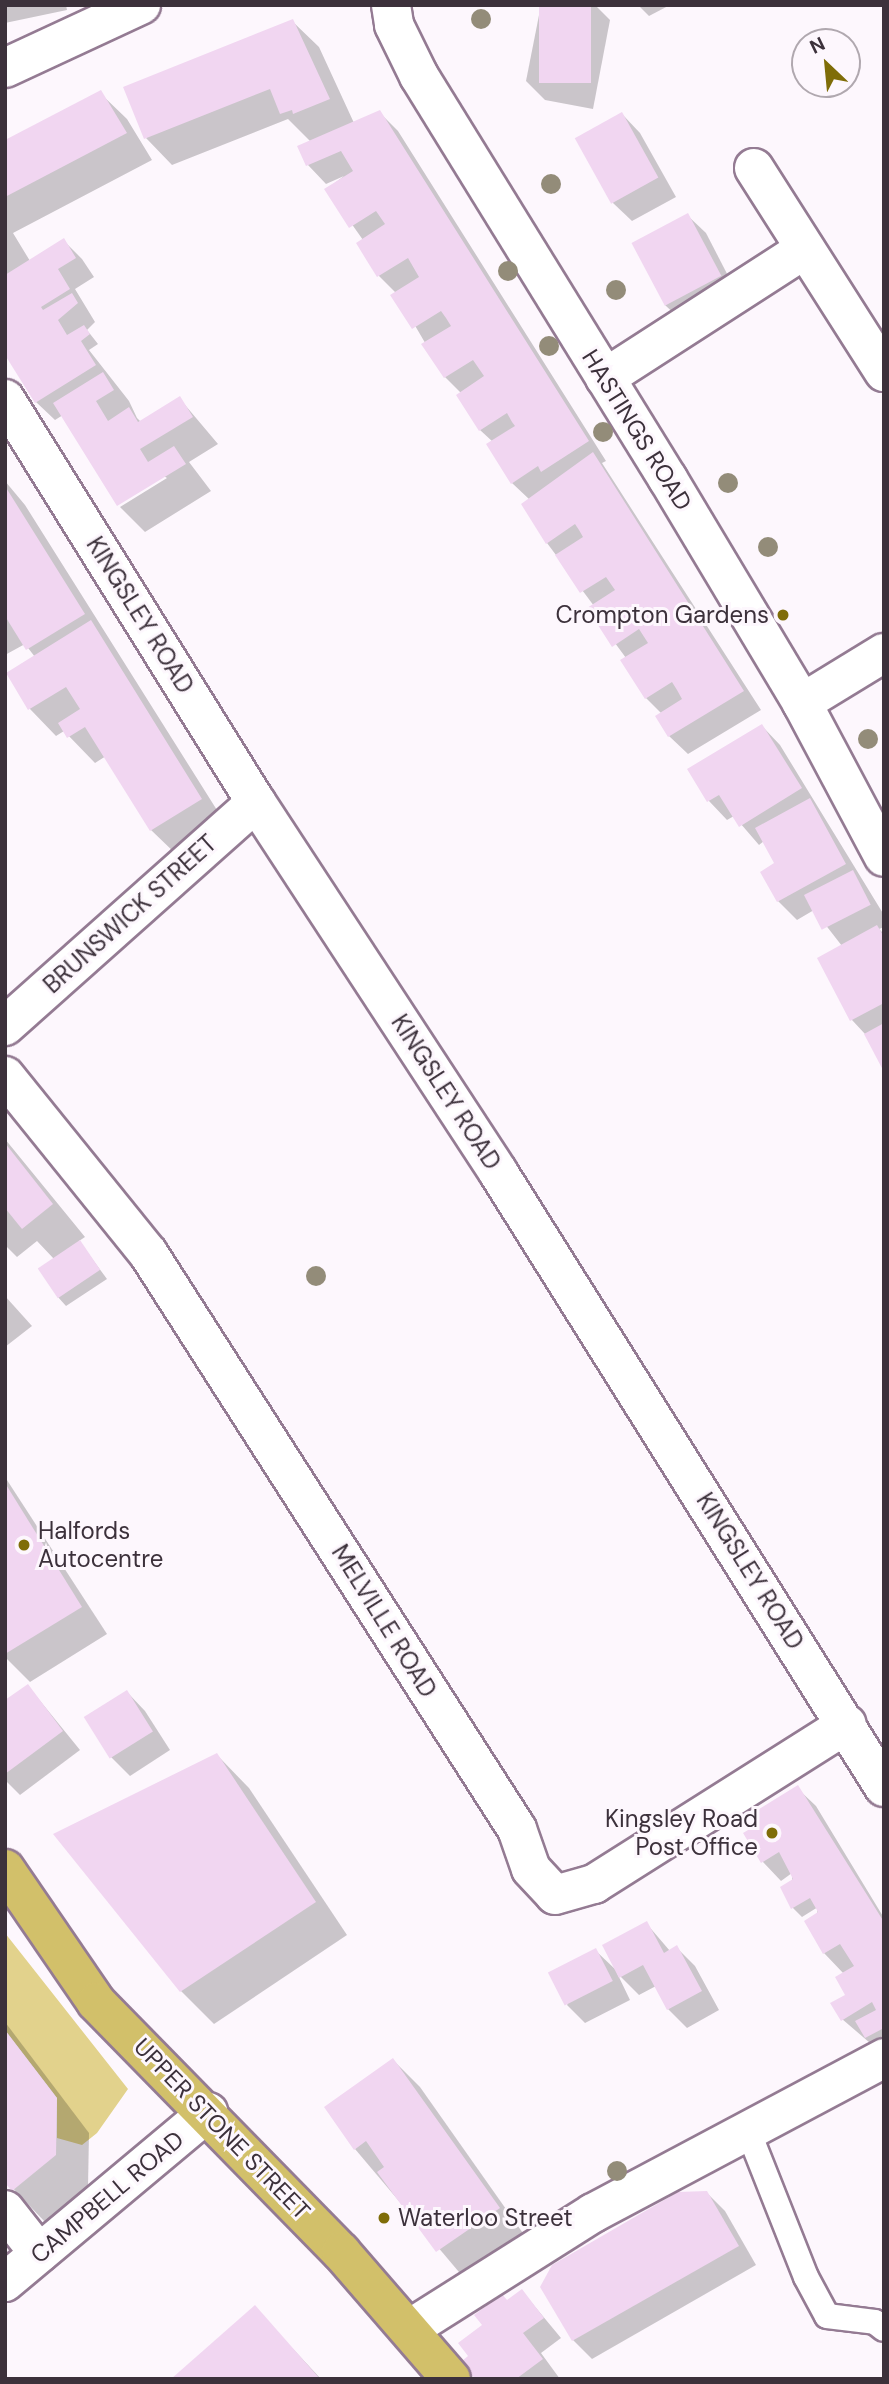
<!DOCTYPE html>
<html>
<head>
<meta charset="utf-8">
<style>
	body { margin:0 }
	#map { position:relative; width:889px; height:2384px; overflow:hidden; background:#fdf7fd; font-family:"DM Sans",sans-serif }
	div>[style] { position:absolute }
	.green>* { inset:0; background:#e2d28c }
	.shadow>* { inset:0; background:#0003 }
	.building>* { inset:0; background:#f1d6f1; transform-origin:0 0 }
	.roads { filter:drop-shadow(2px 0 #947b93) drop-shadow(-2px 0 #947b93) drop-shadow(0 2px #947b93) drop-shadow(0 -2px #947b93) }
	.service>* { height:24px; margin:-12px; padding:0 12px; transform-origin:12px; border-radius:12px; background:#fff }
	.minor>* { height:38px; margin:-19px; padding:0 19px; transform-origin:19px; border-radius:19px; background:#fff }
	.tertiary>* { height:38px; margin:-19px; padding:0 19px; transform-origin:19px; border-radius:19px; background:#fff }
	.trunk>* { height:38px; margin:-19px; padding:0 19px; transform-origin:19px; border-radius:19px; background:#d2c06a }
	.trees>* { width:20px; height:20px; margin:-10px; border-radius:50%; background:#938c79 }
	.dots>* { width:19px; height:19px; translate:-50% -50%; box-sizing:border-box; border:4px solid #fdf7fd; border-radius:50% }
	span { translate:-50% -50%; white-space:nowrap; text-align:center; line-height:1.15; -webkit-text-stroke:6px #fdf7fd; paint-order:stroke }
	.street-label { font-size:24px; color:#3c313b }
	.poi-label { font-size:24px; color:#3c313b }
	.right { translate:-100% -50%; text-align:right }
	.left { translate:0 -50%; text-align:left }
	.frame { position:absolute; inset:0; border:7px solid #3c313b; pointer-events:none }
	.north { position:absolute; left:791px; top:28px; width:70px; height:70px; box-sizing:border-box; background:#fdf7fd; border:2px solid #b0a8af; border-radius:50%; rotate:334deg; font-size:19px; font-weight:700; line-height:28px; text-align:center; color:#3c313b }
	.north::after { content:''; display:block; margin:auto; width:24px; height:32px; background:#7f6d08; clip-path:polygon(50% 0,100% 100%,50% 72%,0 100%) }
</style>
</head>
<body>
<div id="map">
	<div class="green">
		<div style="clip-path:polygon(5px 1933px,128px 2089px,97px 2133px,82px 2145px,57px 2138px,57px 2098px,5px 2030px)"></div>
	</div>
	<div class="shadow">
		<div style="clip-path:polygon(5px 5px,66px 5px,67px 10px,5px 23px)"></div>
		<div style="clip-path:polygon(541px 5px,595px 5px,610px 20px,593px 109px,545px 100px,526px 81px)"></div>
		<div style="clip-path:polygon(638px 5px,670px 5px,649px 16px)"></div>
		<div style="clip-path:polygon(292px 21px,319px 47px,354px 123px,379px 112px,398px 131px,606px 461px,602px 463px,761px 710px,688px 754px,669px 736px,662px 714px,646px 698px,622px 660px,626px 658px,590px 609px,594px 606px,547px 543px,530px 500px,512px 483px,493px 442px,480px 430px,461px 393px,445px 377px,396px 293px,379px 276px,363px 240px,327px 189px,344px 176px,326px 184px,308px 165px,300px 147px,311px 142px,288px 119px,172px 165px,146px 138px)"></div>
		<div style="clip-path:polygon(100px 93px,127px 119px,152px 160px,13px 233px,30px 261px,63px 240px,82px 259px,94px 277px,75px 289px,95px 322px,87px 330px,98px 344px,89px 350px,129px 401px,137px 418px,141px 422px,180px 399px,218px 444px,189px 462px,211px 491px,145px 532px,120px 507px,167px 478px,63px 415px,55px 420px,36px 402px,5px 352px,5px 142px)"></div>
		<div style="clip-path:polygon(622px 114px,640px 133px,676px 197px,632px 221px,613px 203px)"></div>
		<div style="clip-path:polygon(687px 215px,706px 233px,738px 295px,684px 323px,665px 305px)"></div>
		<div style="clip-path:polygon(5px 481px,25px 505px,227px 826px,178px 856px,151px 830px,106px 756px,95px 763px,64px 731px,56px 736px,30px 709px,8px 674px,35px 657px,25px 644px,5px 655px)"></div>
		<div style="clip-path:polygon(762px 726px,780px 745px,884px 915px,884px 927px,879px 929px,884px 934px,884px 1068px,865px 1034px,852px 1020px,842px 946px,814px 910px,797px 920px,778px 901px,763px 872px,777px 864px,764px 841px,759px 845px,734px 816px,727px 820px,709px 801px,689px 770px)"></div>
		<div style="clip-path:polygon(5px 1139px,85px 1237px,79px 1241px,107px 1279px,66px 1306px,57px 1296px,54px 1259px,37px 1241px,17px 1257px,5px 1245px)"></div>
		<div style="clip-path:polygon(5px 1296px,32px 1326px,5px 1347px)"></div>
		<div style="clip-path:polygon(5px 1477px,107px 1634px,30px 1682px,5px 1657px)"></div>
		<div style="clip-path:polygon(28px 1686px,80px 1750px,20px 1795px,5px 1780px,5px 1703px)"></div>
		<div style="clip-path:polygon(127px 1692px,145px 1711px,170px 1750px,130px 1776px,111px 1757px)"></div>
		<div style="clip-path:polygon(217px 1755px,249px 1788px,347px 1935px,214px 2024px,181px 1991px)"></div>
		<div style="clip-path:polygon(797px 1788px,816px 1806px,884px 1918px,884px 2055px,842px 2019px,847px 1995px,844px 1974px,824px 1953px,814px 1934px,818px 1907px,802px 1917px,793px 1908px,792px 1873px,781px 1881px,763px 1862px,760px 1824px)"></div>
		<div style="clip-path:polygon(646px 1923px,670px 1951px,677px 1948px,695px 1966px,719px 2010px,687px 2028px,668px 2009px,656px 1986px,639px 1995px,617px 1973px,630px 2000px,585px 2023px,567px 2005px,595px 1950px,617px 1971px)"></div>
		<div style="clip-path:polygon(5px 2022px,89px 2133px,88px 2188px,46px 2223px,5px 2180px)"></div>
		<div style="clip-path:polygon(393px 2060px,420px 2087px,525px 2236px,464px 2278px,355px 2149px)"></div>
		<div style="clip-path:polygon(706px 2192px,725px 2211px,756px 2265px,592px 2359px,573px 2340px)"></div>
		<div style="clip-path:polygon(522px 2291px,561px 2338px,541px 2353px,560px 2379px,478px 2379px,471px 2356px,484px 2326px)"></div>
		<div style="clip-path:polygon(255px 2308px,321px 2379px,173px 2379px)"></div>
	</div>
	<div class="building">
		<div style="left:539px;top:5px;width:52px;height:78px"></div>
		<div style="clip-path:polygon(293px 19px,330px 99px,293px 114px,292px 110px,280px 114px,270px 89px,144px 139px,123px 87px)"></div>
		<div style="clip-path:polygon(101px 90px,127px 133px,5px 197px,5px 140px)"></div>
		<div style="clip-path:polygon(380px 110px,589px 441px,541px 472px,538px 466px,511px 484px,486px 444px,515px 426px,512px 422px,507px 413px,479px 431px,456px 395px,484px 376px,473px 360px,444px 378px,421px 344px,451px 326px,446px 318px,441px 311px,412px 329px,390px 295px,419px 277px,408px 258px,377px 277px,367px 261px,356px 243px,385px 224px,376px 211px,349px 228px,324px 189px,353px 171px,341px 151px,306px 166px,297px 146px)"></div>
		<div style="left:622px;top:112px;width:75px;height:54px;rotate:61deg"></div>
		<div style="left:688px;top:213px;width:71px;height:64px;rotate:62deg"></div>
		<div style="clip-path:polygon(64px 238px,76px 258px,58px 269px,70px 289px,41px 307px,43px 310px,72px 293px,78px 303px,58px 320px,67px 335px,84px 325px,90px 334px,81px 341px,96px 365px,35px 403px,5px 355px,5px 275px)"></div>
		<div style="clip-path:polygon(103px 372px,114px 390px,96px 401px,108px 421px,129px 407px,138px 422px,180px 396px,193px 417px,140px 449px,148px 462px,174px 446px,186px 464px,117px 506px,53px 403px)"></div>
		<div style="clip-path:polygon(593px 452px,744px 691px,668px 737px,655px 716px,682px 699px,677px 690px,672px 682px,645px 699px,620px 660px,648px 643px,639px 629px,612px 647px,587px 608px,615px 590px,606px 577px,580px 593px,555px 555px,583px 537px,579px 530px,575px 524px,546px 544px,521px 504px)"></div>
		<div style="clip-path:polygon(5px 486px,85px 614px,26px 650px,5px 616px)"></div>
		<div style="clip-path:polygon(91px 620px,202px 799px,150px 831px,85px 727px,67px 738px,58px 723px,80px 709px,66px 687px,28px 710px,6px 673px)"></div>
		<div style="clip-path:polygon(762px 724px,802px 788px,739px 827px,719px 795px,707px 802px,687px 769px)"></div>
		<div style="clip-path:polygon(810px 798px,846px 864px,777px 902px,760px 872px,774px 863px,755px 828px)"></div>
		<div style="left:853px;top:870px;width:39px;height:55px;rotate:63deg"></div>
		<div style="clip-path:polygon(877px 925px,884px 937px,884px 1003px,850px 1021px,817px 958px)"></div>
		<div style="clip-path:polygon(884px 1023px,884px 1072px,864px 1034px)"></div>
		<div style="clip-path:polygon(5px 1143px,53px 1204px,22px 1229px,5px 1208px)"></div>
		<div style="left:80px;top:1240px;width:36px;height:51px;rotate:56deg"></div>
		<div style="clip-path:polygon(5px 1483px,82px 1607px,5px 1654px)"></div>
		<div style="clip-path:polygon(28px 1684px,63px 1731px,5px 1774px,5px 1700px)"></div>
		<div style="left:127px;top:1690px;width:49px;height:51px;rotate:58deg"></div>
		<div style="clip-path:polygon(217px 1753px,316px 1902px,180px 1992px,53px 1834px)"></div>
		<div style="clip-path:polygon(798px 1785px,884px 1922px,884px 2028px,865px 2038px,855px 2021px,876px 2010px,872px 2002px,841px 2021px,830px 2003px,845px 1995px,835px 1977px,854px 1966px,840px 1944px,823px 1954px,804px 1921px,818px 1912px,810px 1898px,791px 1909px,780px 1887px,793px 1879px,779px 1852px,761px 1863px,743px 1833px,758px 1824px,751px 1814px)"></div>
		<div style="clip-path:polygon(647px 1921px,664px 1953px,677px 1945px,702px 1991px,667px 2010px,643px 1965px,619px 1978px,602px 1945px)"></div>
		<div style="left:596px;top:1948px;width:37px;height:54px;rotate:63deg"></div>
		<div style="clip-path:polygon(5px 2030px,57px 2098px,56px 2155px,12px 2191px,5px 2183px)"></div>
		<div style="clip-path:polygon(393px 2058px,500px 2208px,436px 2252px,377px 2172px,384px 2167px,366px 2141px,354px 2150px,324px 2107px)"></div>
		<div style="clip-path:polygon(707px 2191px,739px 2246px,572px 2341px,540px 2287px,552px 2265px,678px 2192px)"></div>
		<div style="clip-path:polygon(522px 2289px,544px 2318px,523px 2333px,543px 2359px,516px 2379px,475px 2379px,462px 2361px,468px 2356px,458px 2343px,482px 2325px,474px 2315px,502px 2294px,507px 2300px)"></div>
		<div style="clip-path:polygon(255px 2305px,320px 2379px,171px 2379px)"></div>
	</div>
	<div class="roads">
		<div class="service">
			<div style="left:747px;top:2128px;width:160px;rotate:68.4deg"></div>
			<div style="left:806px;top:2277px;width:44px;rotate:61.7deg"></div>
			<div style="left:827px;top:2316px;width:48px;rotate:7.1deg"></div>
			<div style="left:875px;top:2322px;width:11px;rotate:38deg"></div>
		</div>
		<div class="minor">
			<div style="left:754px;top:168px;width:242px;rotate:57.5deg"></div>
			<div style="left:605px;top:378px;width:238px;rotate:-32.8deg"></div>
			<div style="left:5px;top:399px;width:475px;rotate:58.1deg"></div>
			<div style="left:256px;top:802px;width:442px;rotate:56.8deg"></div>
			<div style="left:498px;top:1172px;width:726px;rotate:57.89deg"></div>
			<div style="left:802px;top:703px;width:96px;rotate:-31.4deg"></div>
			<div style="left:5px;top:1026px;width:336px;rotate:-41.7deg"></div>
			<div style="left:5px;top:1076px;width:228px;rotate:51.1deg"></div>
			<div style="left:148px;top:1253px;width:684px;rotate:57.36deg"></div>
			<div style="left:517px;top:1829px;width:42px;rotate:70.7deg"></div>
			<div style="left:531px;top:1869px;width:35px;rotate:47deg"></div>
			<div style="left:555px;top:1895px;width:41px;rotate:-15.8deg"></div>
			<div style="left:594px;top:1884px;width:299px;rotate:-32.3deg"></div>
			<div style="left:5px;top:2210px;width:55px;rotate:51.7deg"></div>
			<div style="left:5px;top:2282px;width:265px;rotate:-39.9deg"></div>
			<div style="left:411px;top:2328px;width:215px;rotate:-32.3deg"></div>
			<div style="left:593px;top:2213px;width:330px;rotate:-28deg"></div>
		</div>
		<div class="tertiary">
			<div style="left:391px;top:5px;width:20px;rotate:81deg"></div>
			<div style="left:394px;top:25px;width:57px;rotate:63.9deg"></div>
			<div style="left:419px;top:76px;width:474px;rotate:58.3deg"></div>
			<div style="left:668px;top:479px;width:261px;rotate:59.1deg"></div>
			<div style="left:802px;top:703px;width:174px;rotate:62deg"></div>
			<div style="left:5px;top:68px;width:150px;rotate:-24.9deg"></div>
		</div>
		<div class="trunk">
			<div style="left:5px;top:1869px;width:161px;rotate:55.6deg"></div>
			<div style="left:96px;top:2002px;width:350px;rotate:45.6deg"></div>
			<div style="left:341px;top:2252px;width:168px;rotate:49.1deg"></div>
		</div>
	</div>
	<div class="trees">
		<div style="left:481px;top:19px"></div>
		<div style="left:551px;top:184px"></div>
		<div style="left:508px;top:271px"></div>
		<div style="left:616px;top:290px"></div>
		<div style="left:549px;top:346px"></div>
		<div style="left:603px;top:432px"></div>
		<div style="left:728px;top:483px"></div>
		<div style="left:768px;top:547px"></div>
		<div style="left:868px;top:739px"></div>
		<div style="left:316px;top:1276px"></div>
		<div style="left:617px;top:2171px"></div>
	</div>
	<div class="dots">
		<div style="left:783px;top:615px;background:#7f6d08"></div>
		<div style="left:24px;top:1545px;background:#7f6d08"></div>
		<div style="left:772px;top:1833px;background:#7f6d08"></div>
		<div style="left:384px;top:2218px;background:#7f6d08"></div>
	</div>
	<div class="street-label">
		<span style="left:637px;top:430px;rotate:58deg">HASTINGS ROAD</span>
		<span style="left:140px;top:615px;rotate:58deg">KINGSLEY ROAD</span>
		<span style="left:130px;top:914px;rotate:-42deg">BRUNSWICK STREET</span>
		<span style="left:446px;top:1092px;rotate:57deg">KINGSLEY ROAD</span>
		<span style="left:750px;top:1571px;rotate:58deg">KINGSLEY ROAD</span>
		<span style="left:384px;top:1621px;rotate:58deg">MELVILLE ROAD</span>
		<span style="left:222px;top:2129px;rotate:46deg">UPPER STONE STREET</span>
		<span style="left:107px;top:2197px;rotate:-40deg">CAMPBELL ROAD</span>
	</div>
	<div class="poi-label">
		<span class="right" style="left:769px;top:615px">Crompton Gardens</span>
		<span class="left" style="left:38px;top:1545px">Halfords<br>Autocentre</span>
		<span class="right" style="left:758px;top:1833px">Kingsley Road<br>Post Office</span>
		<span class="left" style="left:398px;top:2218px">Waterloo Street</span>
	</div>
	<div class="frame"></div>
	<div class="north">N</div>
</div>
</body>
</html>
